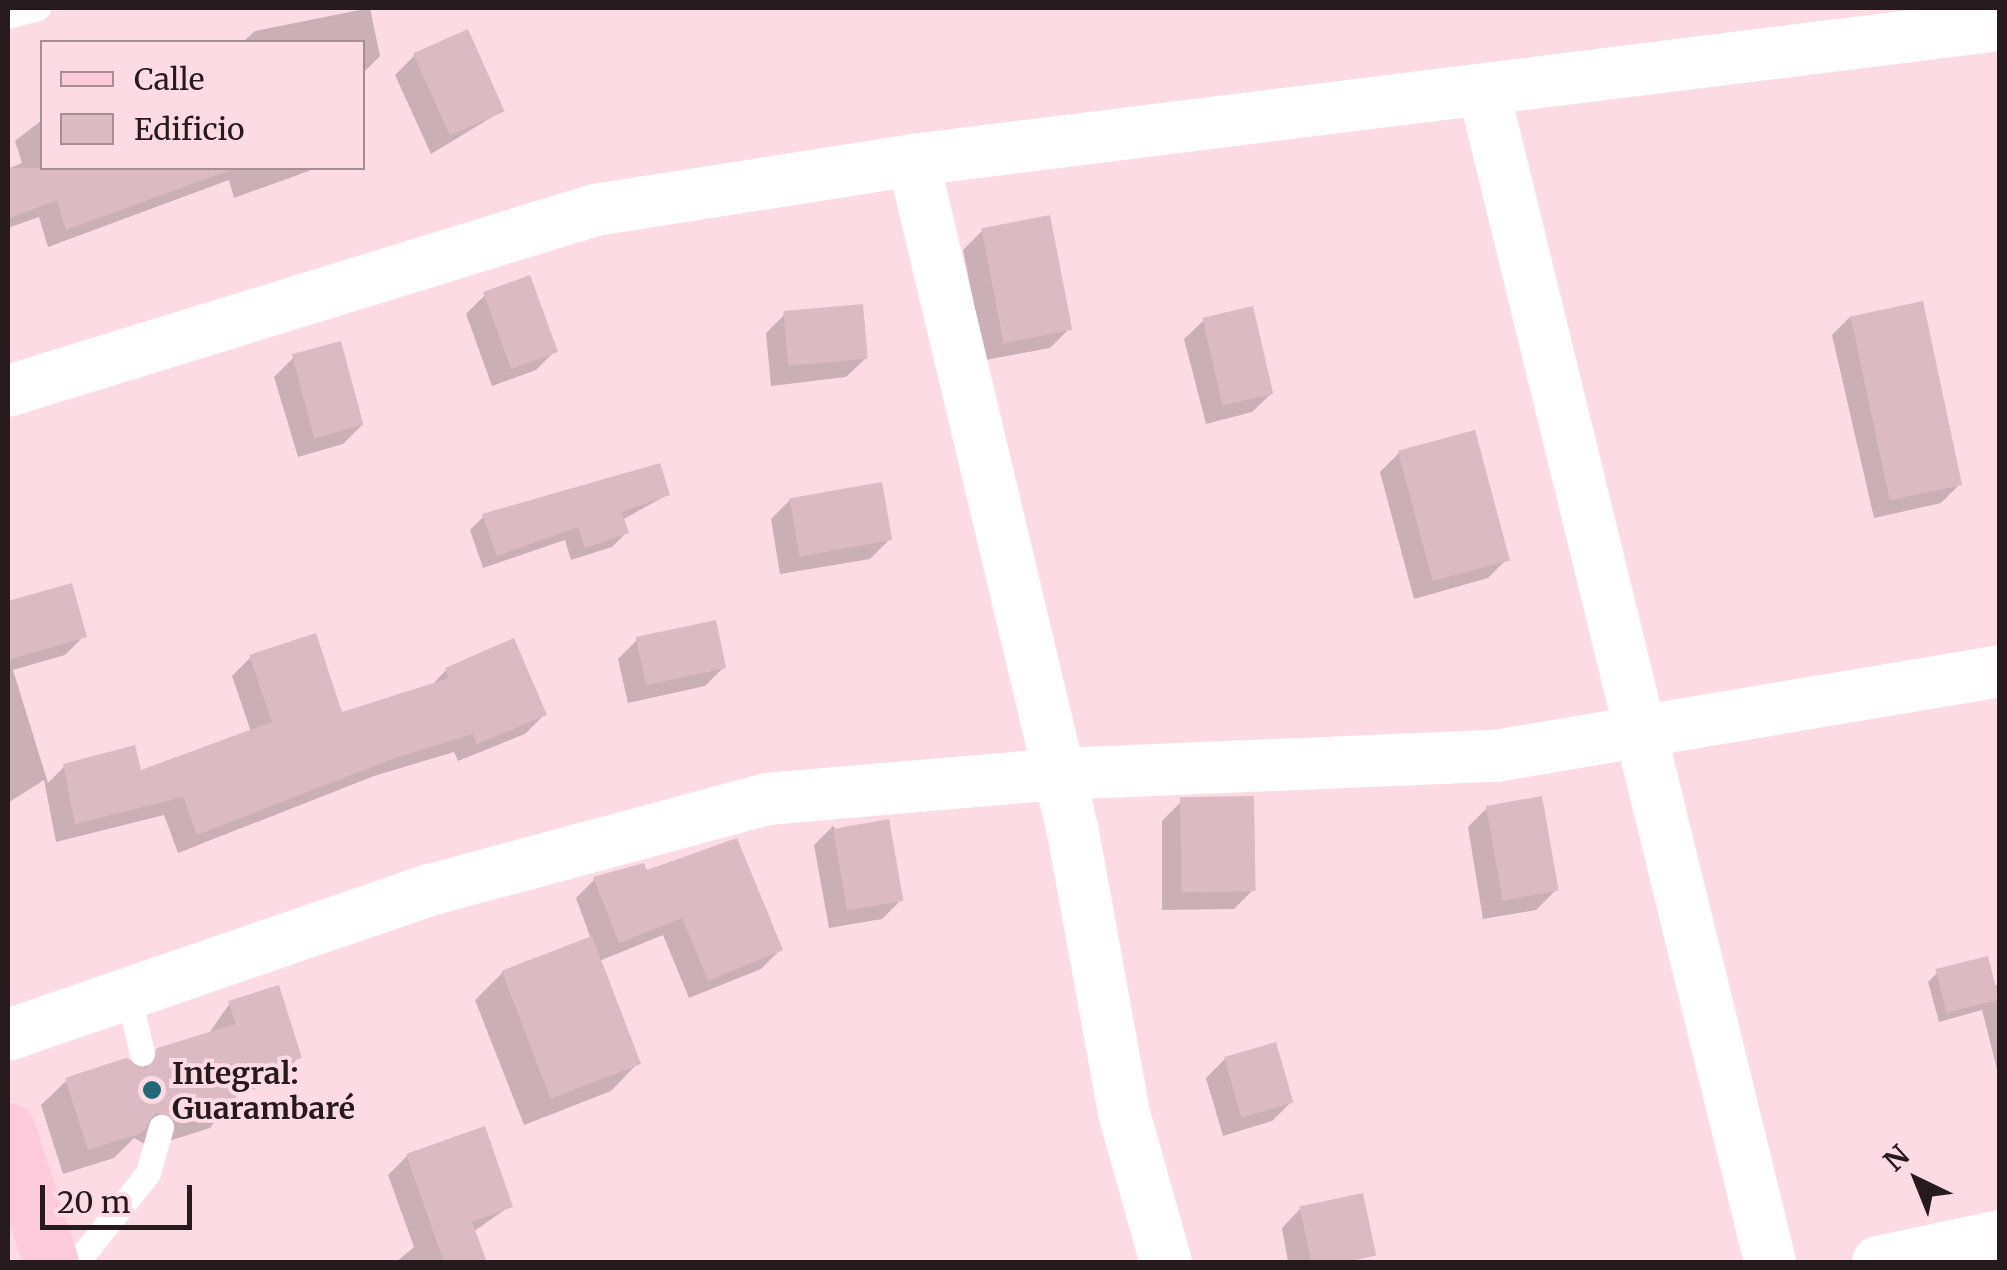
<!DOCTYPE html>
<html>
<head>
<meta charset="utf-8">
<style>
	body { margin:0 }
	#map { position:relative; width:2007px; height:1270px; overflow:hidden; background:#fddbe4; font-family:Merriweather,serif }
	div>[style] { position:absolute }
	.shadow>* { inset:0; background:#0003 }
	.building>* { inset:0; background:#dbbac4; transform-origin:0 0 }
	.service>* { height:25px; margin:-12.5px; padding:0 12.5px; transform-origin:12.5px; border-radius:12.5px; background:#fff }
	.minor>* { height:52px; margin:-26px; padding:0 26px; transform-origin:26px; border-radius:26px; background:#fff }
	.primary>* { height:55px; margin:-27.5px; padding:0 27.5px; transform-origin:27.5px; border-radius:27.5px; background:#fdcbdb }
	.dots>* { width:28px; height:28px; translate:-50% -50%; box-sizing:border-box; border:5px solid #fddbe4; border-radius:50% }
	span { translate:-50% -50%; white-space:nowrap; text-align:center; line-height:1.15; -webkit-text-stroke:8px #fddbe4; paint-order:stroke }
	.poi-label { font-size:30px; color:#261a1e; font-weight:700 }
	.left { translate:0 -50%; text-align:left }
	.frame { position:absolute; inset:0; border:10px solid #261a1e; pointer-events:none }
	.legend { position:absolute; left:40px; top:40px; width:325px; height:130px; box-sizing:border-box; background:#fddbe4; border:2px solid #a78e95; margin:0; padding:12px 18px; list-style:none; font-size:30px; color:#261a1e }
	.legend li { display:flex; align-items:center; gap:20px; height:50px }
	.legend b { width:50px; border:2px solid #a78e95 }
	.north { position:absolute; left:1867px; top:1130px; width:100px; height:100px; -webkit-text-stroke:8px #fddbe4; paint-order:stroke; rotate:317deg; font-size:28px; font-weight:700; line-height:40px; text-align:center; color:#261a1e }
	.north::after { content:''; display:block; margin:auto; width:35px; height:45px; background:#261a1e; clip-path:polygon(50% 0,100% 100%,50% 72%,0 100%) }
	.scale { position:absolute; left:40px; top:1185px; width:152px; height:45px; box-sizing:border-box; border:5px solid #261a1e; border-top:0; padding-left:12px; font-size:30px; line-height:35px; white-space:nowrap; color:#261a1e; -webkit-text-stroke:8px #fddbe4; paint-order:stroke }
</style>
</head>
<body>
<div id="map">
	<div class="shadow">
		<div style="clip-path:polygon(370px 8px,380px 56px,362px 74px,362px 42px,243px 42px,255px 31px)"></div>
		<div style="clip-path:polygon(414px 56px,502px 111px,431px 154px,395px 75px)"></div>
		<div style="clip-path:polygon(42px 120px,42px 168px,317px 168px,234px 198px,229px 180px,48px 247px,39px 217px,8px 228px,8px 169px,22px 163px,15px 141px)"></div>
		<div style="clip-path:polygon(982px 231px,1069px 329px,1050px 348px,985px 360px,963px 250px)"></div>
		<div style="clip-path:polygon(485px 295px,555px 351px,536px 370px,492px 386px,466px 314px)"></div>
		<div style="clip-path:polygon(785px 314px,866px 358px,846px 377px,771px 386px,766px 333px)"></div>
		<div style="clip-path:polygon(1851px 316px,1960px 484px,1941px 503px,1874px 518px,1832px 335px)"></div>
		<div style="clip-path:polygon(1204px 320px,1272px 393px,1252px 412px,1206px 424px,1184px 339px)"></div>
		<div style="clip-path:polygon(293px 358px,362px 425px,343px 444px,298px 457px,274px 377px)"></div>
		<div style="clip-path:polygon(1399px 453px,1507px 559px,1488px 578px,1414px 599px,1380px 472px)"></div>
		<div style="clip-path:polygon(667px 495px,622px 520px,626px 533px,612px 547px,571px 560px,565px 540px,483px 568px,470px 530px,483px 517px)"></div>
		<div style="clip-path:polygon(790px 500px,889px 540px,870px 559px,780px 574px,771px 519px)"></div>
		<div style="clip-path:polygon(70px 586px,84px 636px,65px 655px,13px 670px,48px 783px,64px 767px,140px 773px,251px 732px,232px 676px,251px 657px,341px 715px,430px 687px,446px 670px,544px 715px,525px 734px,458px 761px,454px 752px,374px 776px,178px 853px,164px 815px,56px 842px,44px 780px,8px 803px,8px 604px)"></div>
		<div style="clip-path:polygon(637px 640px,724px 667px,705px 686px,628px 703px,618px 659px)"></div>
		<div style="clip-path:polygon(1181px 802px,1253px 890px,1234px 909px,1162px 910px,1162px 821px)"></div>
		<div style="clip-path:polygon(1487px 808px,1555px 891px,1536px 910px,1483px 919px,1468px 827px)"></div>
		<div style="clip-path:polygon(833px 826px,901px 900px,882px 919px,829px 928px,814px 845px)"></div>
		<div style="clip-path:polygon(646px 873px,780px 950px,761px 969px,689px 998px,663px 935px,599px 961px,638px 1063px,611px 1091px,524px 1125px,475px 1000px,503px 972px,591px 939px,576px 898px,595px 879px)"></div>
		<div style="clip-path:polygon(1937px 973px,2000px 986px,2000px 1081px,1982px 1010px,1939px 1022px,1928px 982px)"></div>
		<div style="clip-path:polygon(230px 1003px,299px 1057px,274px 1083px,233px 1095px,210px 1128px,150px 1147px,134px 1138px,114px 1158px,63px 1174px,41px 1105px,67px 1080px,141px 1068px,159px 1050px,207px 1036px)"></div>
		<div style="clip-path:polygon(1225px 1059px,1291px 1102px,1272px 1121px,1223px 1136px,1206px 1078px)"></div>
		<div style="clip-path:polygon(407px 1156px,510px 1206px,473px 1232px,484px 1262px,396px 1262px,414px 1247px,388px 1175px)"></div>
		<div style="clip-path:polygon(1301px 1208px,1373px 1256px,1288px 1262px,1282px 1228px)"></div>
	</div>
	<div class="building">
		<div style="left:468px;top:29px;width:90px;height:60px;rotate:66deg"></div>
		<div style="clip-path:polygon(8px 168px,230px 168px,230px 170px,66px 230px,57px 200px,8px 219px)"></div>
		<div style="left:1050px;top:215px;width:117px;height:70px;rotate:79deg"></div>
		<div style="left:530px;top:275px;width:82px;height:50px;rotate:70deg"></div>
		<div style="left:1923px;top:301px;width:188px;height:74px;rotate:78deg"></div>
		<div style="left:863px;top:304px;width:55px;height:80px;rotate:85deg"></div>
		<div style="left:1253px;top:306px;width:90px;height:52px;rotate:77deg"></div>
		<div style="left:341px;top:341px;width:87px;height:51px;rotate:75deg"></div>
		<div style="left:1475px;top:430px;width:135px;height:80px;rotate:75deg"></div>
		<div style="clip-path:polygon(660px 463px,670px 495px,622px 512px,629px 533px,585px 548px,578px 527px,497px 556px,482px 514px)"></div>
		<div style="left:882px;top:482px;width:59px;height:94px;rotate:80deg"></div>
		<div style="clip-path:polygon(72px 583px,87px 637px,8px 660px,8px 601px)"></div>
		<div style="left:716px;top:620px;width:49px;height:82px;rotate:78deg"></div>
		<div style="clip-path:polygon(316px 633px,342px 712px,449px 678px,445px 668px,514px 638px,547px 715px,477px 744px,473px 734px,395px 758px,197px 835px,183px 797px,75px 824px,63px 764px,135px 745px,141px 770px,272px 722px,249px 655px)"></div>
		<div style="left:1254px;top:796px;width:95px;height:74px;rotate:89deg"></div>
		<div style="left:1542px;top:796px;width:96px;height:57px;rotate:80deg"></div>
		<div style="left:889px;top:819px;width:83px;height:57px;rotate:80deg"></div>
		<div style="clip-path:polygon(737px 838px,783px 950px,708px 981px,682px 918px,619px 943px,593px 877px,644px 863px,647px 870px)"></div>
		<div style="left:592px;top:936px;width:137px;height:97px;rotate:69deg"></div>
		<div style="left:1988px;top:956px;width:45px;height:54px;rotate:76deg"></div>
		<div style="clip-path:polygon(279px 985px,302px 1058px,231px 1080px,238px 1103px,176px 1122px,156px 1112px,142px 1133px,88px 1150px,65px 1078px,126px 1058px,147px 1068px,157px 1048px,236px 1024px,228px 1001px)"></div>
		<div style="left:1276px;top:1042px;width:63px;height:54px;rotate:74deg"></div>
		<div style="clip-path:polygon(485px 1126px,513px 1207px,472px 1222px,487px 1262px,444px 1262px,406px 1154px)"></div>
		<div style="left:1363px;top:1193px;width:64px;height:65px;rotate:78deg"></div>
	</div>
	<div class="service">
		<div style="left:8px;top:16px;width:31px;rotate:-15deg"></div>
		<div style="left:128px;top:993px;width:62px;rotate:76.9deg"></div>
		<div style="left:77px;top:1262px;width:114px;rotate:-51.4deg"></div>
		<div style="left:148px;top:1173px;width:48px;rotate:-74.2deg"></div>
	</div>
	<div class="minor">
		<div style="left:1485px;top:96px;width:1200px;rotate:76.26deg"></div>
		<div style="left:913px;top:160px;width:691px;rotate:76.61deg"></div>
		<div style="left:1073px;top:832px;width:286px;rotate:79.7deg"></div>
		<div style="left:1124px;top:1113px;width:155px;rotate:74.3deg"></div>
		<div style="left:8px;top:391px;width:614px;rotate:-17.14deg"></div>
		<div style="left:595px;top:210px;width:322px;rotate:-8.9deg"></div>
		<div style="left:913px;top:160px;width:1095px;rotate:-7.08deg"></div>
		<div style="left:8px;top:1035px;width:446px;rotate:-19deg"></div>
		<div style="left:430px;top:890px;width:349px;rotate:-15.1deg"></div>
		<div style="left:767px;top:799px;width:293px;rotate:-4.9deg"></div>
		<div style="left:1059px;top:774px;width:436px;rotate:-2.4deg"></div>
		<div style="left:1495px;top:756px;width:512px;rotate:-9.55deg"></div>
		<div style="left:1878px;top:1262px;width:125px;rotate:-12deg"></div>
	</div>
	<div class="primary">
		<div style="left:8px;top:1130px;width:139px;rotate:72deg"></div>
	</div>
	<div class="dots">
		<div style="left:152px;top:1090px;background:#1f6974"></div>
	</div>
	<div class="poi-label">
		<span class="left" style="left:172px;top:1090px">Integral:<br>Guarambaré</span>
	</div>
	<div class="frame"></div>
	<ul class="legend">
	<li><b style="height:12px;background:#fdcbdb"></b>Calle</li>
	<li><b style="height:28px;background:#dbbac4"></b>Edificio</li>
	</ul>
	<div class="north">N</div>
	<div class="scale">20 m</div>
</div>
</body>
</html>
